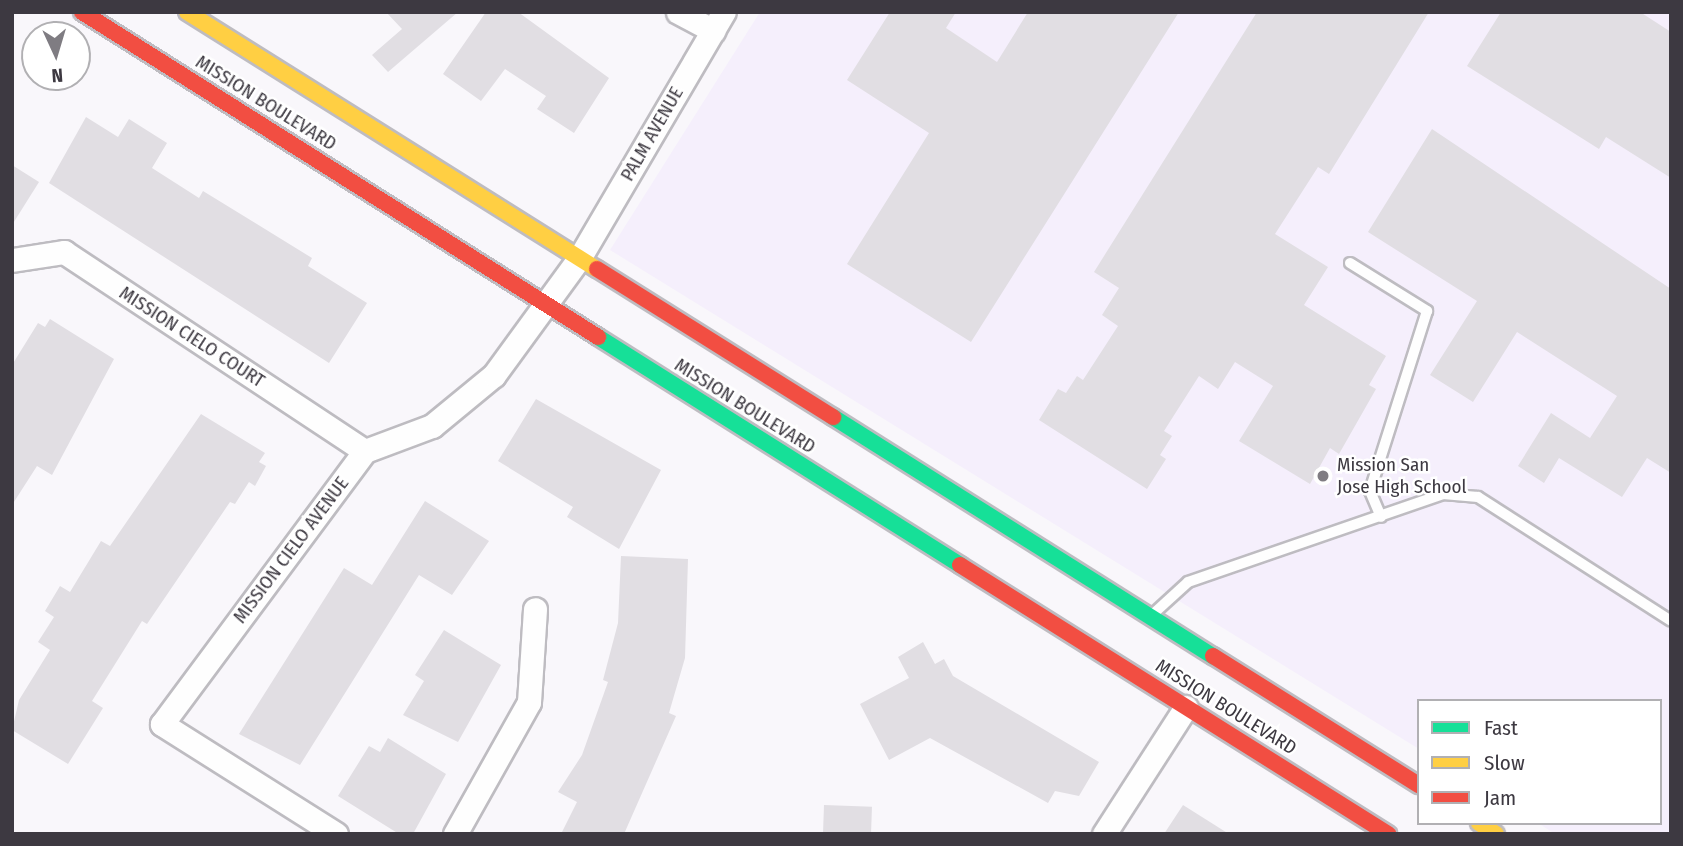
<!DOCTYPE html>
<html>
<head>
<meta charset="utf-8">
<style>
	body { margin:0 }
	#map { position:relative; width:1683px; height:846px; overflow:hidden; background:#f9f7fb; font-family:"Fira Sans Condensed",sans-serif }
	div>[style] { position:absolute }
	.built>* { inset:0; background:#f5effc }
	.building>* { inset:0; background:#e1dee3; transform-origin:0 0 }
	.roads { filter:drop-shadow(2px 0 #bebcc1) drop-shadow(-2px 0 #bebcc1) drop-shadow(0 2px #bebcc1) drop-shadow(0 -2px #bebcc1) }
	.lane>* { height:10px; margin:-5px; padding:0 5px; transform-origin:5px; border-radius:5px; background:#fefefe }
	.street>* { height:23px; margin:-11.5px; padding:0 11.5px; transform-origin:11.5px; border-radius:11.5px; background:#fefefe }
	.fast>* { height:16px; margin:-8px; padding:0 8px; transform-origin:8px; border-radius:8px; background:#16e098 }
	.slow>* { height:16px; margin:-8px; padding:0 8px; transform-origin:8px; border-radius:8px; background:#ffcf43 }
	.jam>* { height:16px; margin:-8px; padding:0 8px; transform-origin:8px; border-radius:8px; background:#f24e42 }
	.dots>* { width:19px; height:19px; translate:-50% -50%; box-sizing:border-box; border:4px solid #fff; border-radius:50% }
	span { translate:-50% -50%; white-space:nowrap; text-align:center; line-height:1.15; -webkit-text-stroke:5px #fff; paint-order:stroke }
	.street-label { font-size:19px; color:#3d3941 }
	.poi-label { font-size:19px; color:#3d3941 }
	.left { translate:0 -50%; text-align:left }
	.frame { position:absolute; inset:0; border:14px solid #3d3941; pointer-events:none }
	.legend { position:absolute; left:1417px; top:699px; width:245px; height:126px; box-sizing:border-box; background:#fff; border:2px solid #b1b0b3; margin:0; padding:9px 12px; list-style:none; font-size:21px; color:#3d3941 }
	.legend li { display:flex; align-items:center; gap:14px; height:35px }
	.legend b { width:35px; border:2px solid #b1b0b3 }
	.north { position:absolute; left:21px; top:21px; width:70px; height:70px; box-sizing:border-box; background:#fff; border:2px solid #b1b0b3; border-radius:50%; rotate:176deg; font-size:19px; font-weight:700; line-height:28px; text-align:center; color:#3d3941 }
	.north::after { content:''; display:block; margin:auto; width:24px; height:32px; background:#7f7c82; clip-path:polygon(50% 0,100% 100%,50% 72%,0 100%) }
</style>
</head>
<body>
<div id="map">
	<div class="built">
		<div style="clip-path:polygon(760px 12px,1671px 12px,1671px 834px,1555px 834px,1538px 823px,1660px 823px,1660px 701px,1419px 701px,1419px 749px,610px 250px)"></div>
	</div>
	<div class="building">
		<div style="clip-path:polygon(386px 12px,458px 12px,388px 72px,372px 55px,402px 29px)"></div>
		<div style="clip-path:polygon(486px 12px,518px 12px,609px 78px,574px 133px,537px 109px,546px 96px,505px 69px,481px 101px,443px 74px)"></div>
		<div style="clip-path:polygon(890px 12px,956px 12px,946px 28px,997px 62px,1028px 12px,1179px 12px,971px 342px,847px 264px,929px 133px,847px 80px)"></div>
		<div style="clip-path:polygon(1257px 12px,1429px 12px,1329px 174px,1318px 167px,1275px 234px,1328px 267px,1304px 305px,1386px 356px,1369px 385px,1376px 389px,1339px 454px,1330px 448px,1310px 484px,1239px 441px,1273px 386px,1235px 362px,1218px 389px,1199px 376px,1164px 431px,1172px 436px,1160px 455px,1166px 459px,1147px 489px,1039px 420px,1058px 389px,1066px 393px,1077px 376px,1083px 380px,1118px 326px,1102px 315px,1119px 288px,1094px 272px)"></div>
		<div style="clip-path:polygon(1501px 12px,1640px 12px,1671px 32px,1671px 178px,1606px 137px,1599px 149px,1467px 66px)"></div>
		<div style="clip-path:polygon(86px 117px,118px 137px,129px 119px,167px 143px,152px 168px,199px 198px,203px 191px,312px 258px,308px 266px,367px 303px,329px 363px,49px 183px)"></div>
		<div style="clip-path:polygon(1432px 129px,1671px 289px,1671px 473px,1647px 458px,1622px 497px,1559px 458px,1544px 483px,1518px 466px,1551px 413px,1590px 438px,1617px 396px,1517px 332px,1473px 402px,1430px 375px,1477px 301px,1368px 232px)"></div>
		<div style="clip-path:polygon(12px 165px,39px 182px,12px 225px)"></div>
		<div style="clip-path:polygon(50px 319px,114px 359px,52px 475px,37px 466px,12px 505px,12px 365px,38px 323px,45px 327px)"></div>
		<div style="clip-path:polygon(536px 399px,661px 470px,619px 549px,567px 517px,573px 507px,498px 461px)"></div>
		<div style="clip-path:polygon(201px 414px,265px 453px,259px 462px,266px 466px,255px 486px,249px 482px,235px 504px,230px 502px,147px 624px,142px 621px,92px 701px,103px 708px,68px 764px,12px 730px,19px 700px,50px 650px,38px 642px,54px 617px,45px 611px,60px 586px,70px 592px,101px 541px,110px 546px)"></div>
		<div style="clip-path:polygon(425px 501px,489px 541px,452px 595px,419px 575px,300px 765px,239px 734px,344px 568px,372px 585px)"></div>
		<div style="clip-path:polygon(621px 556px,688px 559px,685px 658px,669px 713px,676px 716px,624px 834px,561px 834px,577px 802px,558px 792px,582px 755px,608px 682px,603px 680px,618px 623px)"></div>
		<div style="clip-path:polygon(444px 630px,501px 665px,458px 742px,403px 715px,424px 681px,415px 675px)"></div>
		<div style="clip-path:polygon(923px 642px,935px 664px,944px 659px,953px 676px,1099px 762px,1079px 796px,1055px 791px,1048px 803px,930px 738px,889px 760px,860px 704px,909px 678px,898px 657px)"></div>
		<div style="clip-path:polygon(388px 738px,446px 774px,413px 834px,399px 834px,338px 796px,369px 746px,380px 752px)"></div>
		<div style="left:824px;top:805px;width:48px;height:29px;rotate:2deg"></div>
		<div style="clip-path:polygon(1183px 805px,1229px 834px,1164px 834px)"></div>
	</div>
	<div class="roads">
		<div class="lane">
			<div style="left:1350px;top:263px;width:91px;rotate:31.9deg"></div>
			<div style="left:1427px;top:311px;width:189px;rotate:107.6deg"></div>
			<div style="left:1370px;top:491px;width:28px;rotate:67deg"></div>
			<div style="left:1153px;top:614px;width:47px;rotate:-42.4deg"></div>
			<div style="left:1188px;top:582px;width:270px;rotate:-19deg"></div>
			<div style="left:1443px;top:494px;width:35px;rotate:5deg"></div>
			<div style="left:1478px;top:497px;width:229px;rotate:32.7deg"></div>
		</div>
		<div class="street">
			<div style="left:678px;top:12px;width:40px;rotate:28deg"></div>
			<div style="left:12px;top:260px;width:53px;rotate:-8.7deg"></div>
			<div style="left:64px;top:252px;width:361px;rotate:33.5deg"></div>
			<div style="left:336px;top:834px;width:206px;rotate:-147.7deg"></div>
			<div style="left:162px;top:724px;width:340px;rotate:-53.4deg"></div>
			<div style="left:365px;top:451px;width:72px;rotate:-20.5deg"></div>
			<div style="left:432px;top:426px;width:80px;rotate:-39.4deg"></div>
			<div style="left:494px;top:375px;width:146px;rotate:-53.9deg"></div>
			<div style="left:580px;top:257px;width:284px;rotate:-59.6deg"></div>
			<div style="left:455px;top:834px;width:151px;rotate:-60.7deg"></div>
			<div style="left:529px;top:702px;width:93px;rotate:-86.3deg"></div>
			<div style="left:1104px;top:834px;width:151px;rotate:-57.2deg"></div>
		</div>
		<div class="fast">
			<div style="left:598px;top:337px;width:428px;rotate:32.2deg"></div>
			<div style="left:833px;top:417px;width:449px;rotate:32.2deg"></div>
		</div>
		<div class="slow">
			<div style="left:187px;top:12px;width:484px;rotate:32.1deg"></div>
			<div style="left:1479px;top:823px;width:20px;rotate:33deg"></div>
		</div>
		<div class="jam">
			<div style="left:82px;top:12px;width:610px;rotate:32.2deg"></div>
			<div style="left:597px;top:269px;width:279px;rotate:32.1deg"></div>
			<div style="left:960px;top:565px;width:506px;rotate:32.15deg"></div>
			<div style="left:1213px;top:656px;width:243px;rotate:32.1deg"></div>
		</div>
	</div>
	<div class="dots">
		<div style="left:1323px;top:476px;background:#7f7c82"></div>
	</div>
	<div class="street-label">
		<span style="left:266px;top:103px;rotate:32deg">MISSION BOULEVARD</span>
		<span style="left:652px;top:134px;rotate:-60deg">PALM AVENUE</span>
		<span style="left:192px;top:337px;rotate:33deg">MISSION CIELO COURT</span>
		<span style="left:745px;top:406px;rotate:32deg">MISSION BOULEVARD</span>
		<span style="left:291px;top:550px;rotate:-53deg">MISSION CIELO AVENUE</span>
		<span style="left:1226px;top:707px;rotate:32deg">MISSION BOULEVARD</span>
	</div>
	<div class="poi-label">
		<span class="left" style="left:1337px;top:476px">Mission San<br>Jose High School</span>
	</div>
	<div class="frame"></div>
	<ul class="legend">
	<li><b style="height:9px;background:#16e098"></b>Fast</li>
	<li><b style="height:9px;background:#ffcf43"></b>Slow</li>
	<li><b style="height:9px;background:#f24e42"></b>Jam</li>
	</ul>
	<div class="north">N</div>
</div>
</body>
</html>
